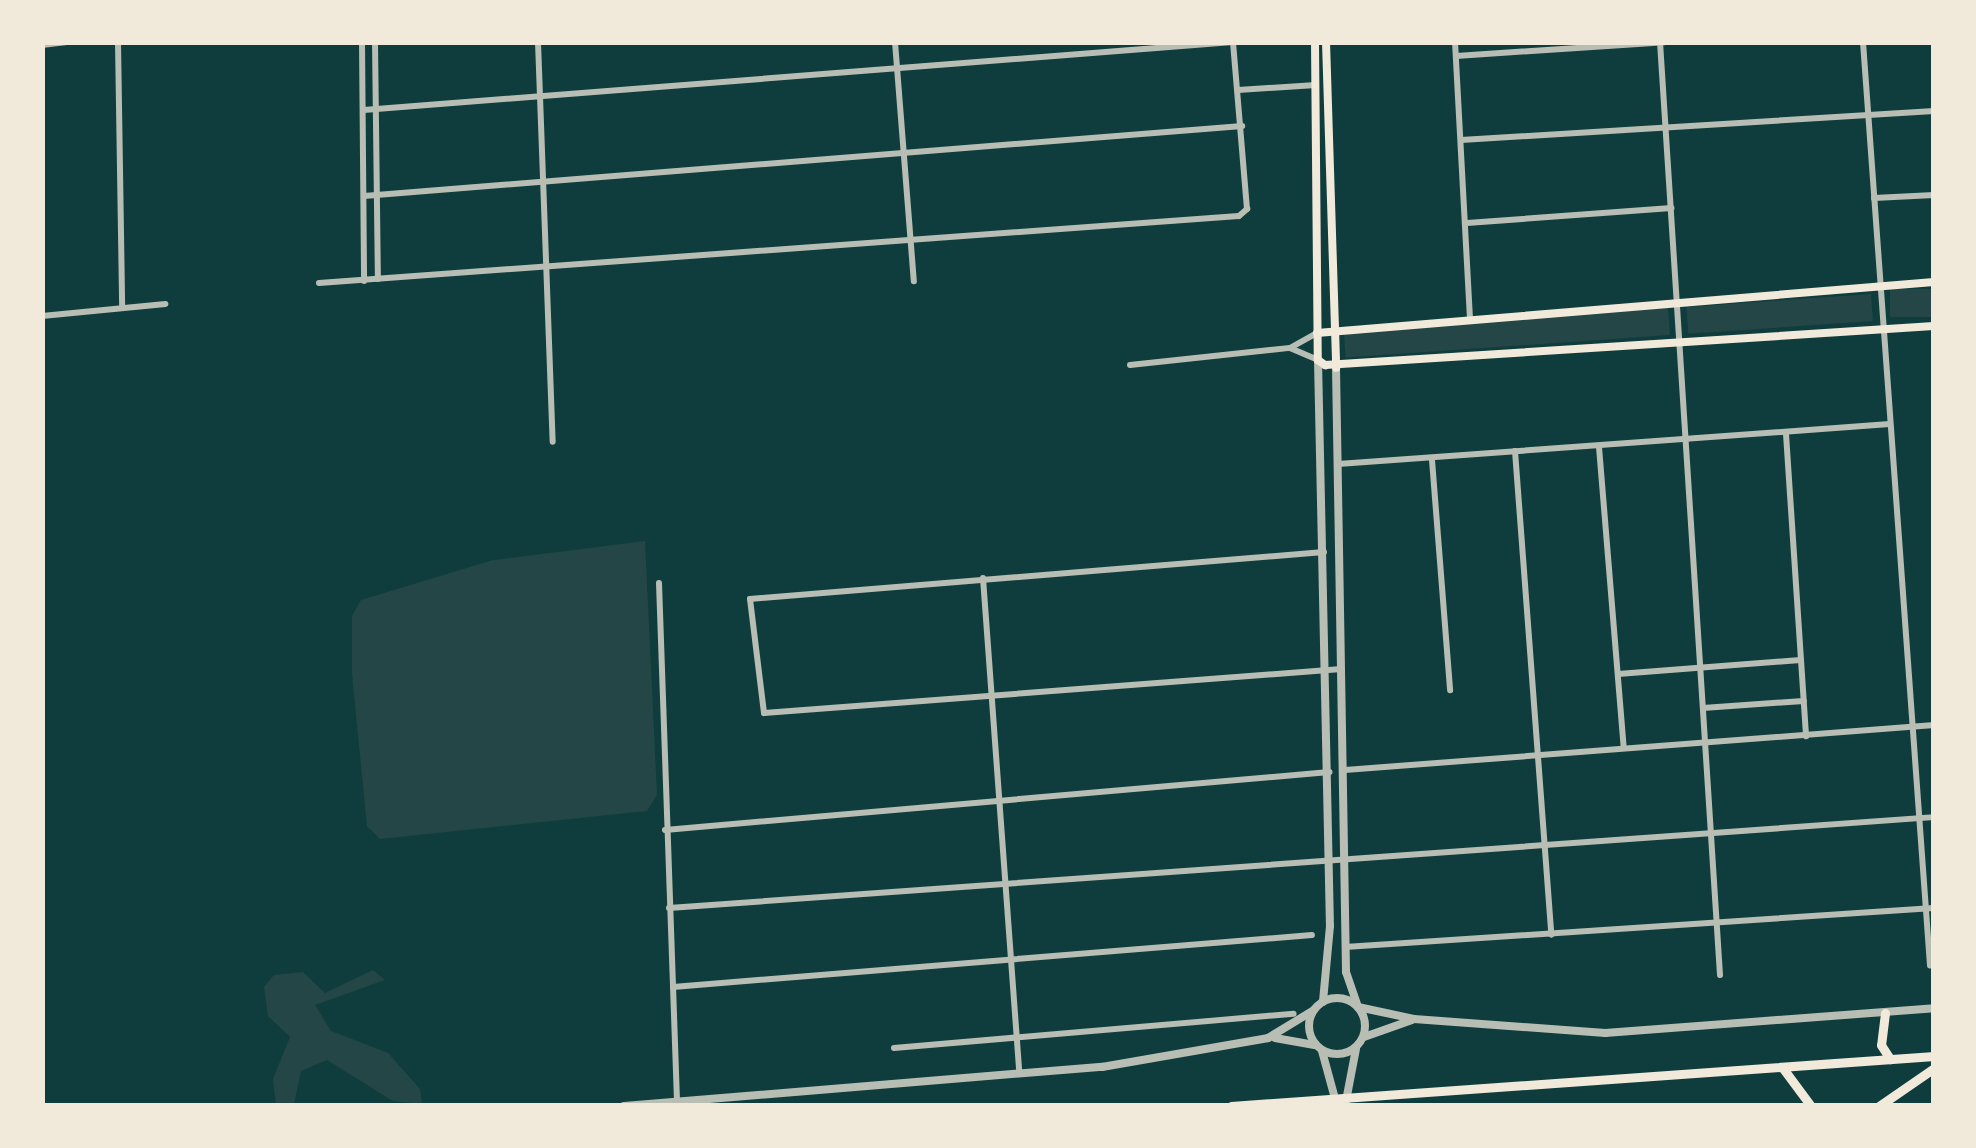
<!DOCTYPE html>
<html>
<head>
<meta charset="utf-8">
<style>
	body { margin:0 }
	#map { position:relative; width:1976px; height:1148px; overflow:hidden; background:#0f3d3e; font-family:"Source Serif 4",serif }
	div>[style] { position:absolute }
	.green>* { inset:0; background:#244646; transform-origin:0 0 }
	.minor>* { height:6px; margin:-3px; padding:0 3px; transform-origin:3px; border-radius:3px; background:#b8beb3 }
	.tertiary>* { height:8px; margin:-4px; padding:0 4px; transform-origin:4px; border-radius:4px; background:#b8beb3 }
	.tertiary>.ring { margin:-4px; padding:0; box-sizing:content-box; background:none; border:8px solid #b8beb3; border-radius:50% }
	.secondary>* { height:8px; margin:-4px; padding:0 4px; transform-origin:4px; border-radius:4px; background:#f1e9da }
	.trunk>* { height:9px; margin:-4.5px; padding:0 4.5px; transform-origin:4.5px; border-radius:4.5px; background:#f1e9da }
	span { translate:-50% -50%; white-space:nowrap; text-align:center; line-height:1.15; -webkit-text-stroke:12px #f1e9da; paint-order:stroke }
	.frame { position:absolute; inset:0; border:45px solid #f1e9da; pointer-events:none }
</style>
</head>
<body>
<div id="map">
	<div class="green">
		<div style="left:1934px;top:289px;width:28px;height:44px;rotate:90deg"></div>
		<div style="left:1871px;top:294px;width:27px;height:185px;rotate:86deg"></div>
		<div style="left:1668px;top:308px;width:27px;height:325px;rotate:86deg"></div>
		<div style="clip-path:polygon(645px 541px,657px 795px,647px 811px,380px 839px,367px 826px,352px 674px,352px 616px,361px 600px,493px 560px)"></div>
		<div style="clip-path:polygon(373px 970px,385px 980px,315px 1005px,331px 1031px,388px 1053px,420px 1089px,422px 1104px,393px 1101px,327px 1060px,301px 1071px,294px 1104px,276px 1106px,273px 1079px,290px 1037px,268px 1016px,264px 987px,274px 975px,303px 972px,325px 993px)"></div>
	</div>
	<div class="minor">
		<div style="left:118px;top:42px;width:266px;rotate:89.1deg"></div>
		<div style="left:362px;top:42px;width:239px;rotate:89.5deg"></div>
		<div style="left:375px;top:42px;width:237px;rotate:89.3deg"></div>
		<div style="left:538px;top:42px;width:400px;rotate:87.9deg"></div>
		<div style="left:895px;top:42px;width:240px;rotate:85.5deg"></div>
		<div style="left:1455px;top:42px;width:275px;rotate:86.9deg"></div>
		<div style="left:1660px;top:42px;width:935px;rotate:86.32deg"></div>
		<div style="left:1863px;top:42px;width:926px;rotate:85.85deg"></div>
		<div style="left:42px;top:45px;width:25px;rotate:-7deg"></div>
		<div style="left:1456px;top:56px;width:209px;rotate:-3.8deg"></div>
		<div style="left:1238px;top:90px;width:78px;rotate:-3.7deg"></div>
		<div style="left:1461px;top:140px;width:474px;rotate:-3.5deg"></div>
		<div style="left:364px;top:196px;width:881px;rotate:-4.56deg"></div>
		<div style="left:1874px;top:198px;width:60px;rotate:-2.9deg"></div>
		<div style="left:1467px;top:223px;width:205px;rotate:-4.2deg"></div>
		<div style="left:319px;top:283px;width:922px;rotate:-4.17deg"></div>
		<div style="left:1239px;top:216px;width:11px;rotate:-41deg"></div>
		<div style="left:1247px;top:209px;width:168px;rotate:-94.8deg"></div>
		<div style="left:1233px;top:42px;width:872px;rotate:175.53deg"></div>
		<div style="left:42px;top:316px;width:124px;rotate:-5.6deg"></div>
		<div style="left:1290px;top:348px;width:30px;rotate:23deg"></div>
		<div style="left:1130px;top:365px;width:161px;rotate:-6.1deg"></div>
		<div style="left:1290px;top:348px;width:31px;rotate:-29deg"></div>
		<div style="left:1786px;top:434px;width:303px;rotate:86.2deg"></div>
		<div style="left:1599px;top:447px;width:302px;rotate:85.3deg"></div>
		<div style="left:1515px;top:451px;width:485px;rotate:85.7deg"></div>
		<div style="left:1432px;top:460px;width:231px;rotate:85.5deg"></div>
		<div style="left:1338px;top:464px;width:553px;rotate:-4.14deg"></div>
		<div style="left:1324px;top:552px;width:576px;rotate:175.32deg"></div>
		<div style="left:750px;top:599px;width:115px;rotate:83deg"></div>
		<div style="left:764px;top:713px;width:579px;rotate:-4.36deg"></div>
		<div style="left:983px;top:578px;width:496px;rotate:85.8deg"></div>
		<div style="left:659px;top:583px;width:518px;rotate:88.01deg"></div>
		<div style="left:1618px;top:674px;width:183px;rotate:-4.4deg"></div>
		<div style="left:1703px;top:708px;width:101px;rotate:-4deg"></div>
		<div style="left:1345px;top:770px;width:591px;rotate:-4.37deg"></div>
		<div style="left:665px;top:830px;width:667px;rotate:-4.99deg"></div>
		<div style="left:669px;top:908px;width:1268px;rotate:-4.11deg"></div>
		<div style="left:1345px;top:947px;width:590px;rotate:-3.79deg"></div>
		<div style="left:673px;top:987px;width:641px;rotate:-4.65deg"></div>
		<div style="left:894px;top:1048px;width:401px;rotate:-4.9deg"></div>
	</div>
	<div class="tertiary">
		<div style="left:1318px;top:360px;width:566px;rotate:88.79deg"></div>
		<div style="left:1330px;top:926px;width:76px;rotate:95.3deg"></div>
		<div style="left:1336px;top:368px;width:604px;rotate:89.05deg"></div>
		<div style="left:1346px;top:972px;width:37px;rotate:71deg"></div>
		<div style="left:1358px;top:1007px;width:57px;rotate:12.1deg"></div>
		<div style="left:1414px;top:1019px;width:192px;rotate:4.2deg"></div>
		<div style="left:1605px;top:1033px;width:330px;rotate:-4.3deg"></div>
		<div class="ring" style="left:1309px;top:998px;width:48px;height:48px"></div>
		<div style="left:1364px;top:1037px;width:51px;rotate:-19.5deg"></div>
		<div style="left:1275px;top:1038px;width:40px;rotate:10deg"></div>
		<div style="left:1322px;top:1051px;width:57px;rotate:74.7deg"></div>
		<div style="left:624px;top:1106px;width:480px;rotate:-4.7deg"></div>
		<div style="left:1102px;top:1067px;width:169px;rotate:-9.9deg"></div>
		<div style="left:1268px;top:1038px;width:54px;rotate:-31.3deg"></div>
		<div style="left:1345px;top:1106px;width:58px;rotate:-79.1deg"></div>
	</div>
	<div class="secondary">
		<div style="left:1315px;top:42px;width:318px;rotate:89.5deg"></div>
		<div style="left:1318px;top:360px;width:9px;rotate:36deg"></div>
		<div style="left:1325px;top:365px;width:610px;rotate:-3.66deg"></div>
		<div style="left:1326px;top:42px;width:326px;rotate:88.2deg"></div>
		<div style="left:1317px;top:333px;width:619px;rotate:-4.73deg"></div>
	</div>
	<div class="trunk">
		<div style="left:1885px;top:1013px;width:32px;rotate:97deg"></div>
		<div style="left:1881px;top:1045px;width:17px;rotate:57deg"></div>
		<div style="left:1782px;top:1067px;width:49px;rotate:53.4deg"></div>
		<div style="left:1231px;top:1106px;width:705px;rotate:-4.07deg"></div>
		<div style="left:1879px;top:1106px;width:67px;rotate:-34.6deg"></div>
	</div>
	<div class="frame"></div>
</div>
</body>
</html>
